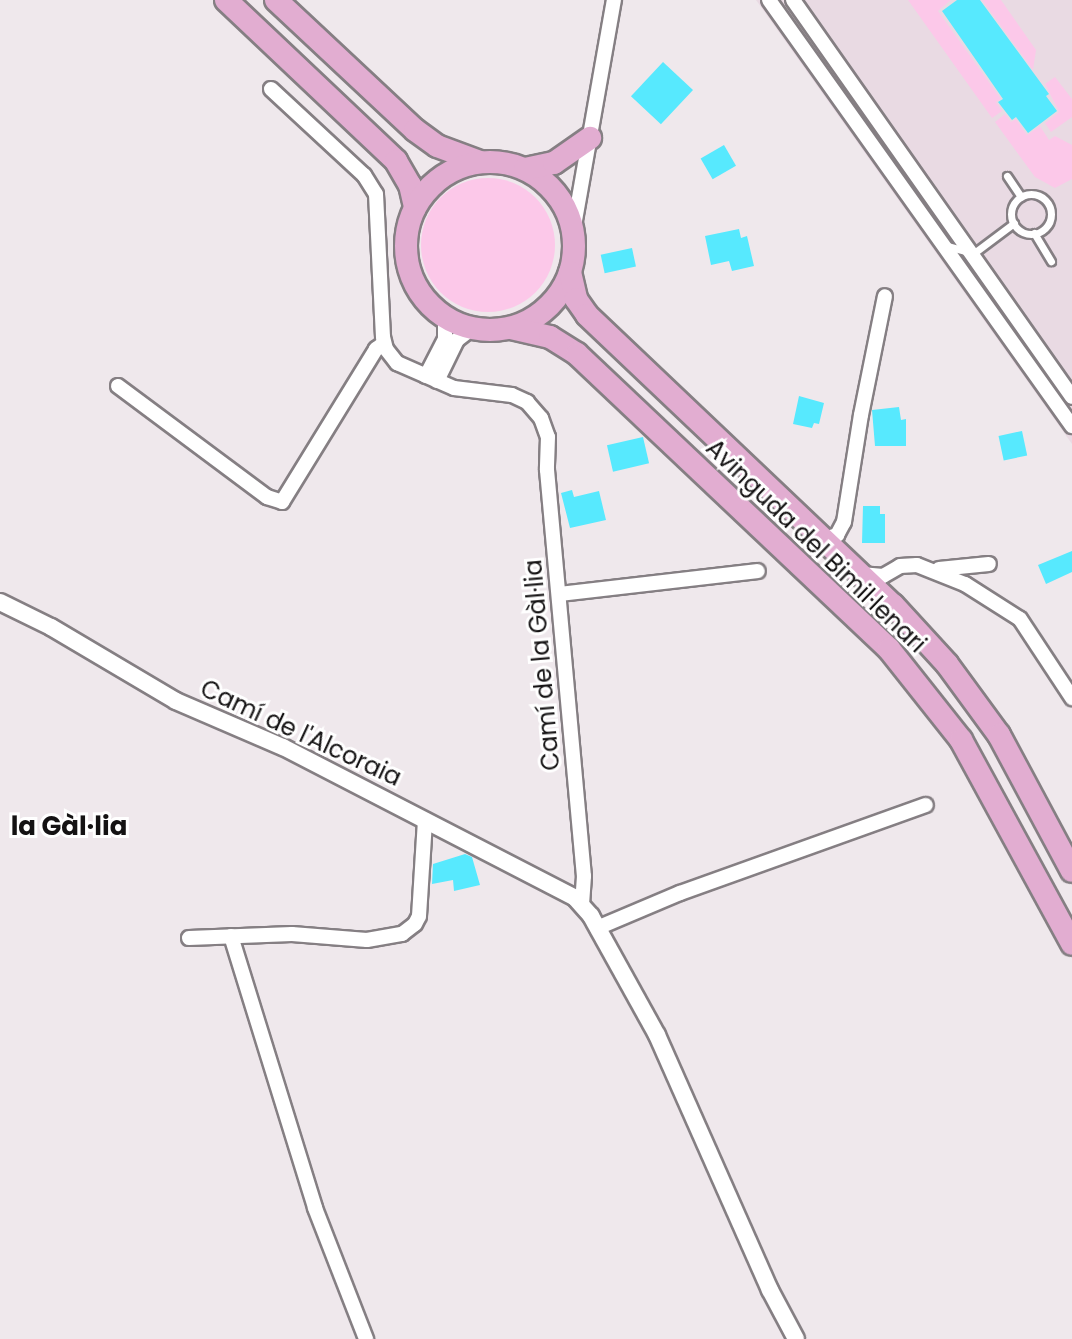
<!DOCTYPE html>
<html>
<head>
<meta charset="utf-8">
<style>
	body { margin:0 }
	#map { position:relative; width:1072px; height:1339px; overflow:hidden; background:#efe8ec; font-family:Poppins,sans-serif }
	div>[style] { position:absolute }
	.built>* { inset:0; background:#e9dae3 }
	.green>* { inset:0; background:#fcc8e9 }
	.round { border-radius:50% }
	.building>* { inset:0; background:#57e9fe; transform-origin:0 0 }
	.roads { filter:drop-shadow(2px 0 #857f83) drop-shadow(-2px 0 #857f83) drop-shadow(0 2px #857f83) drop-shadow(0 -2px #857f83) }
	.service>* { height:7px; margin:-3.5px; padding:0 3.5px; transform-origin:3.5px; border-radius:3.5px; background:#fff }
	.service>.ring { margin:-3.5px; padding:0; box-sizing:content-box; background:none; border:7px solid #fff; border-radius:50% }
	.minor>* { height:14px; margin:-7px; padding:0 7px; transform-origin:7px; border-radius:7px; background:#fff }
	.tertiary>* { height:16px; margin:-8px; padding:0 8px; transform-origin:8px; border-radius:8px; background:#fff }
	.primary>* { height:22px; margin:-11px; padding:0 11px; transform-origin:11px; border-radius:11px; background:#e2add1 }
	.primary>.ring { margin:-11px; padding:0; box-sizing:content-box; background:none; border:22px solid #e2add1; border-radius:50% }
	span { translate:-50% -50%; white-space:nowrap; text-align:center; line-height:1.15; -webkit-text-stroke:6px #fff; paint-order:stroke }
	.street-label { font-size:24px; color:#141213 }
	.neighbourhood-label { font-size:26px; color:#141213; font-weight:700 }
</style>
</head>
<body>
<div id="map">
	<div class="built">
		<div style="clip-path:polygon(756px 0,1072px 0,1072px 444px)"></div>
	</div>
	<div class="green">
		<div style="clip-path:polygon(908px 0,951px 0,938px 11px,1001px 99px,996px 102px,1002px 111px,992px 118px)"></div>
		<div style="clip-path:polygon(982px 0,1001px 0,1036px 50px,1033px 70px)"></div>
		<div style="clip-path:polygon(1055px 77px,1072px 99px,1072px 117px,1051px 132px,1045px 123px,1059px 112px,1045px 84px)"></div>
		<div style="clip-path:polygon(1005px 114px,1011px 122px,1016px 119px,1027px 135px,1040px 126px,1049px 140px,1055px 136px,1072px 145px,1072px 179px,1055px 188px,1035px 177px,995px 122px)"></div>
		<div class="round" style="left:421px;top:178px;width:134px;height:134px"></div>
	</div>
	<div class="building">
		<div style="clip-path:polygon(957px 0,980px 0,1049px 94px,1046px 96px,1057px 111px,1028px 133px,1016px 117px,1012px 120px,998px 102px,1003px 99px,942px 11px)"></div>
		<div style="left:663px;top:62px;width:41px;height:47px;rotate:43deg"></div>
		<div style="left:724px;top:145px;width:24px;height:27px;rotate:60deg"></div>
		<div style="clip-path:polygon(739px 229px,741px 238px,747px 236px,754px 266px,732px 271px,729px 261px,711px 265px,705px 236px)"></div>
		<div style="left:632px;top:248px;width:19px;height:32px;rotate:78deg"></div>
		<div style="clip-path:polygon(799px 396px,824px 403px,819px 424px,814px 423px,812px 428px,793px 424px)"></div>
		<div style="clip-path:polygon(899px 407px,901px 420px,906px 419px,906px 446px,875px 446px,872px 410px)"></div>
		<div style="left:1022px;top:431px;width:25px;height:24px;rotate:78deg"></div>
		<div style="left:643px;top:437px;width:27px;height:37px;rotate:77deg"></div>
		<div style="clip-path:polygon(572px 490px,574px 497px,599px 491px,606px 520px,570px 528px,561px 493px)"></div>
		<div style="clip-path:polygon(863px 506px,880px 506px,880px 514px,885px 514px,885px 543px,862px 543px)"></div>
		<div style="clip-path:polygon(1072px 551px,1072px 572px,1046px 584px,1038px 565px)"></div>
		<div style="clip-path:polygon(465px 854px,472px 857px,480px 885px,454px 891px,453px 880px,432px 884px,433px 864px)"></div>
	</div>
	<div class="roads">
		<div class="service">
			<div style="left:1007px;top:176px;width:25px;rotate:56deg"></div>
			<div class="ring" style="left:1011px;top:194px;width:33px;height:33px"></div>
			<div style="left:1034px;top:233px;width:33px;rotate:59deg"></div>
			<div style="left:947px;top:246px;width:28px;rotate:15deg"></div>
			<div style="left:974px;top:253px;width:50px;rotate:-36.9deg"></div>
		</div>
		<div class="minor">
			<div style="left:769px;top:0;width:523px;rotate:54.58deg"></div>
			<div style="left:793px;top:0;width:485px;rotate:54.9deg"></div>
			<div style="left:271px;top:89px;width:127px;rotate:42.8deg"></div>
			<div style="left:364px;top:175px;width:22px;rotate:58deg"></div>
			<div style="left:376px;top:194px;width:143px;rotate:87.2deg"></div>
			<div style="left:383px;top:337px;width:12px;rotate:76deg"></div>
			<div style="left:386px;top:349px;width:18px;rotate:52deg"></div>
			<div style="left:397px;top:363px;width:62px;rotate:23.7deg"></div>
			<div style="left:454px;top:388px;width:58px;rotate:6.9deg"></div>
			<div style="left:512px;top:395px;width:17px;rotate:25deg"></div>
			<div style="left:527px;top:402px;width:21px;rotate:49deg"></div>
			<div style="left:541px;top:418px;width:20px;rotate:70deg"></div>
			<div style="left:548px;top:437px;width:33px;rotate:92deg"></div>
			<div style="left:547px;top:470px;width:408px;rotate:84.8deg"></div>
			<div style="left:584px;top:876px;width:29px;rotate:94deg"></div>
			<div style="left:573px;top:232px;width:236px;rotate:-80deg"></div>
			<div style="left:426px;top:376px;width:42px;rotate:-62.8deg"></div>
			<div style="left:445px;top:339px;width:22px;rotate:-90deg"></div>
			<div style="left:437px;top:381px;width:46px;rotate:-64deg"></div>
			<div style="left:457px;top:340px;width:18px;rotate:-38deg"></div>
			<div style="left:118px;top:386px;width:186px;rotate:36.7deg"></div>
			<div style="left:267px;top:497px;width:16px;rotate:18deg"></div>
			<div style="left:282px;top:502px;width:180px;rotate:-58.4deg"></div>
			<div style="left:376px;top:349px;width:10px;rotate:-37deg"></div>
			<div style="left:824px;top:539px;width:14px;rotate:-17deg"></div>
			<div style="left:837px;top:535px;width:15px;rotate:-62deg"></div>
			<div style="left:844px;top:522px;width:108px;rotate:-81deg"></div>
			<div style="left:861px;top:415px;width:121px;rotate:-78.6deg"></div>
			<div style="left:939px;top:569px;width:50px;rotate:-5.7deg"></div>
			<div style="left:861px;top:574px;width:22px;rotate:5deg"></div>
			<div style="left:883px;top:576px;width:20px;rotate:-30deg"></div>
			<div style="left:900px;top:566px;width:17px;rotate:-3deg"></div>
			<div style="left:917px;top:565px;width:52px;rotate:21.6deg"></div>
			<div style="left:965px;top:584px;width:65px;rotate:32.5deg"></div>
			<div style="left:1020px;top:619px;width:95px;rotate:56.6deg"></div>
			<div style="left:560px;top:594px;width:199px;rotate:-6.6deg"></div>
			<div style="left:597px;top:928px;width:90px;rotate:-22.9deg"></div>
			<div style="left:680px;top:893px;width:261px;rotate:-19.7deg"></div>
			<div style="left:231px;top:936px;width:285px;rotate:72.8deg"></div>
			<div style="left:315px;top:1208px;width:141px;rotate:68.7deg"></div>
			<div style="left:189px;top:938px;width:103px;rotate:-2.2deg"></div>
			<div style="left:292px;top:934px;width:75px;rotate:4.6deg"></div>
			<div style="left:367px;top:940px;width:36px;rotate:-10deg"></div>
			<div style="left:402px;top:934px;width:16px;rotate:-38deg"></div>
			<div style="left:415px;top:924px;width:9px;rotate:-63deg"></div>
			<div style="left:419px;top:916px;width:96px;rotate:-86.4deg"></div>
		</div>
		<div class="tertiary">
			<div style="left:0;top:602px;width:57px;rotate:26.1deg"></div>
			<div style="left:51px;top:627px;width:145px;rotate:30.6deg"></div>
			<div style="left:176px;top:701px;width:116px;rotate:23.3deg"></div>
			<div style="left:283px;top:747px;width:329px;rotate:27.3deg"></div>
			<div style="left:575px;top:898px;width:24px;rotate:48deg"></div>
			<div style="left:591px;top:916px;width:136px;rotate:61deg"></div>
			<div style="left:657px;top:1035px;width:279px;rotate:66.1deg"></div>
			<div style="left:770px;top:1290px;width:55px;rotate:62deg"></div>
		</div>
		<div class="primary">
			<div style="left:226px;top:0;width:234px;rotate:43.4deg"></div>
			<div style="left:396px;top:161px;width:28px;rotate:60deg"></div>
			<div style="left:410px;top:185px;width:23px;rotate:77deg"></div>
			<div style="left:276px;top:0;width:190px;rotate:43.1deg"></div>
			<div style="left:415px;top:130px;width:27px;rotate:36deg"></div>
			<div style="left:437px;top:146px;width:46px;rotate:20.4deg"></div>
			<div class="ring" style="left:406px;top:162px;width:146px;height:146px"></div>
			<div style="left:525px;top:169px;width:30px;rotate:-12deg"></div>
			<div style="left:554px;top:163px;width:44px;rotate:-34.8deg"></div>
			<div style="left:570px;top:272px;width:28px;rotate:77deg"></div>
			<div style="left:576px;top:299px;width:19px;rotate:55deg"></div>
			<div style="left:587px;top:315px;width:422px;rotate:43.5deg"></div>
			<div style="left:893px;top:605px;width:80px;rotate:47.5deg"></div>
			<div style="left:947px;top:664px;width:88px;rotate:53.8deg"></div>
			<div style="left:999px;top:735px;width:154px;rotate:61.8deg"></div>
			<div style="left:511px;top:328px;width:40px;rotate:13deg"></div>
			<div style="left:550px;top:337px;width:32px;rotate:32deg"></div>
			<div style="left:577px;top:354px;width:429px;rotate:43.4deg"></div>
			<div style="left:889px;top:649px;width:116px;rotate:51.6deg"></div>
			<div style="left:961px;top:740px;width:232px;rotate:61.4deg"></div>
		</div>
	</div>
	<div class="street-label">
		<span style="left:816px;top:546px;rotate:44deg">Avinguda del Bimil·lenari</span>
		<span style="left:542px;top:665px;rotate:-95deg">Camí de la Gàl·lia</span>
		<span style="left:301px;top:733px;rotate:25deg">Camí de l'Alcoraia</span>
	</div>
	<div class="neighbourhood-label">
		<span style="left:69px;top:827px">la Gàl·lia</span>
	</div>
</div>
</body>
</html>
